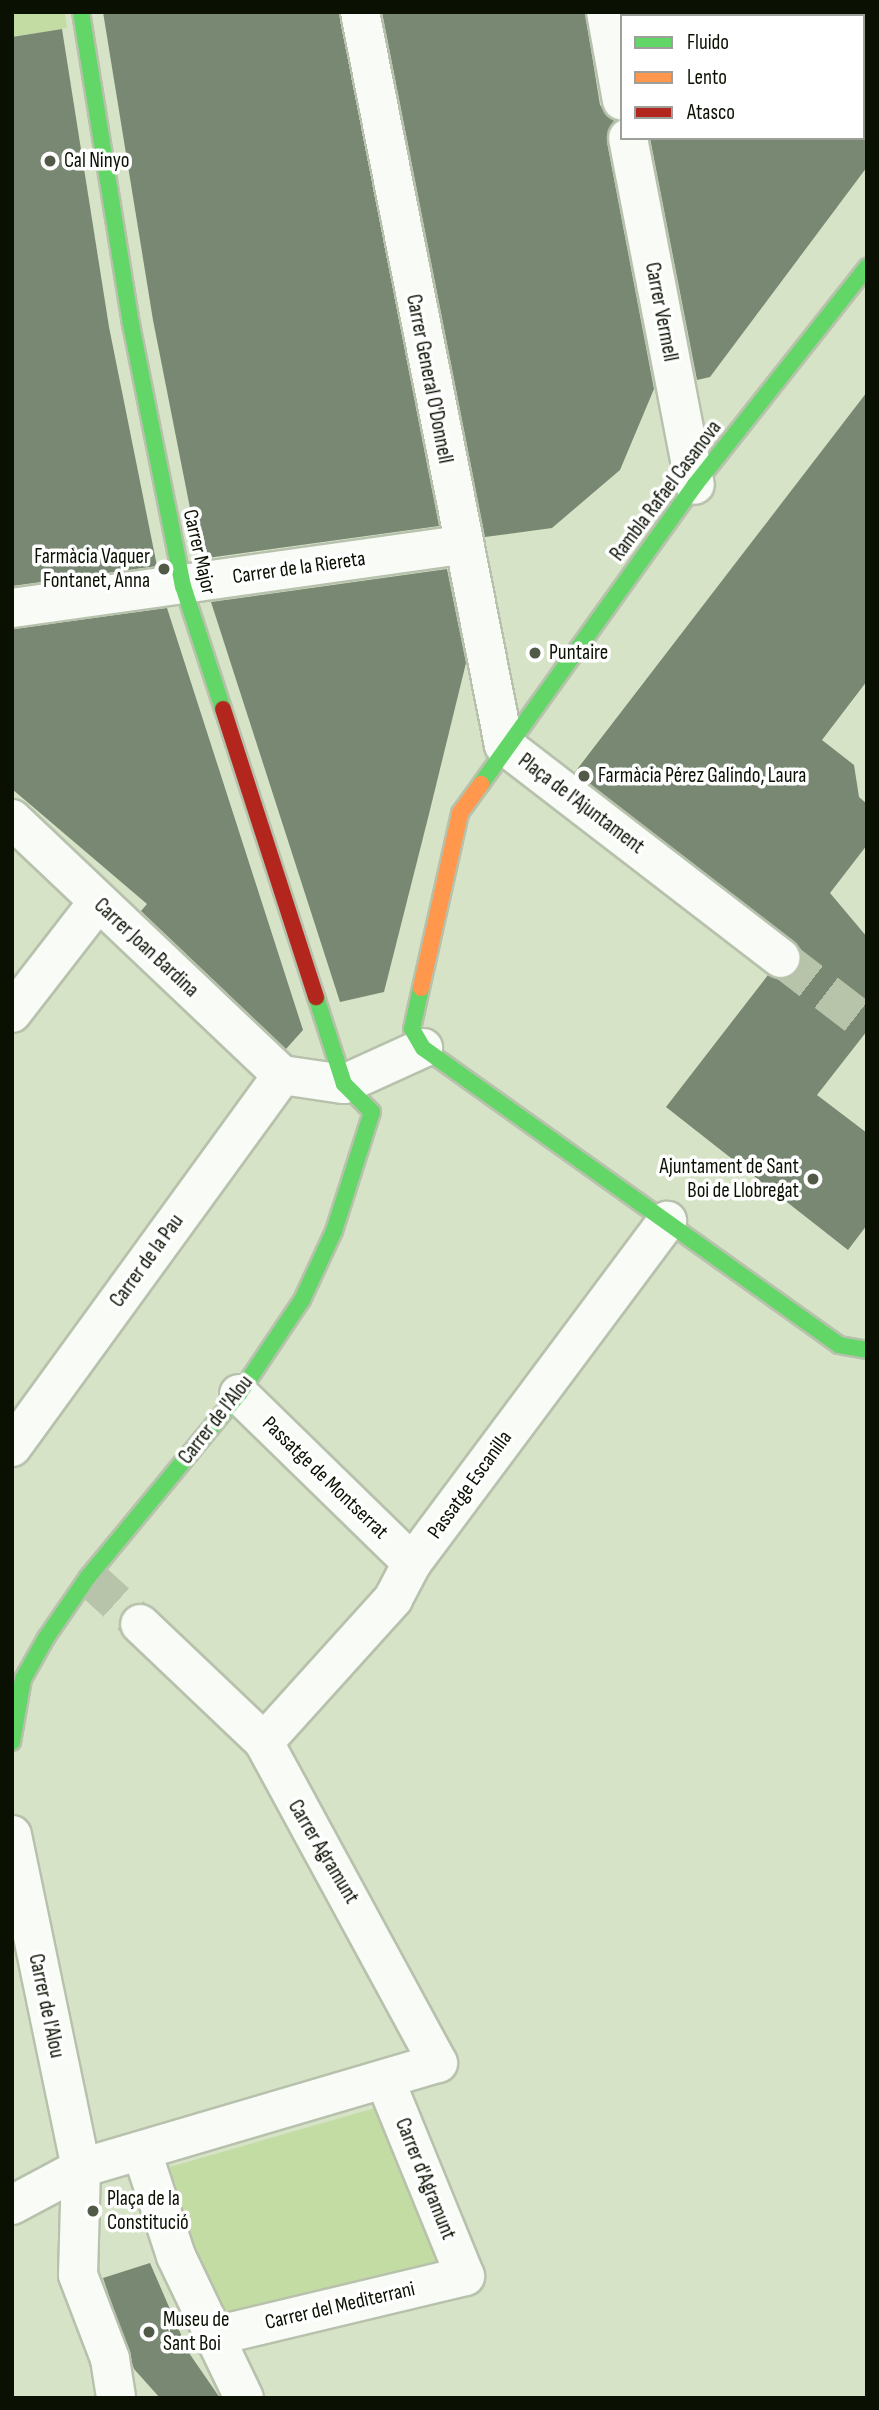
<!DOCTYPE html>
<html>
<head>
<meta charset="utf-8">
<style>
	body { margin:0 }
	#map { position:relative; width:879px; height:2410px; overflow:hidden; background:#d6e3c7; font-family:"Sofia Sans Condensed",sans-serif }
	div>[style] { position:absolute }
	.green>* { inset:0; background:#c3dca4 }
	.building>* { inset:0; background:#788873 }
	.street-tunnel>* { height:38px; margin-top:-19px; transform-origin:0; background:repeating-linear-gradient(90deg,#b7c4a9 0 38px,transparent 0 57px) }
	.roads { filter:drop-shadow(2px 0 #b7c1ac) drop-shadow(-2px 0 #b7c1ac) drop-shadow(0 2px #b7c1ac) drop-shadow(0 -2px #b7c1ac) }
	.street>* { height:38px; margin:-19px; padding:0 19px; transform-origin:19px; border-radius:19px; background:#f9fbf7 }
	.fast>* { height:16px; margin:-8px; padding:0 8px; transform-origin:8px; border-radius:8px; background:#63d668 }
	.slow>* { height:16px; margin:-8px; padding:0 8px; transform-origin:8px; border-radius:8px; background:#ff974d }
	.jam>* { height:16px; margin:-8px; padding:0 8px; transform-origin:8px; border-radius:8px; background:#b3261e }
	.dots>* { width:19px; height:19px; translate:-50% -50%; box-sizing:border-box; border:4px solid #fff; border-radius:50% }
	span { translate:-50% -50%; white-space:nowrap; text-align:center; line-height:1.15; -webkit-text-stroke:7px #fff; paint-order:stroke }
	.poi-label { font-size:21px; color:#0a1102 }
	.left { translate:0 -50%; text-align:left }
	.right { translate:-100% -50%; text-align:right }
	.street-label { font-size:21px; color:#0a1102 }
	.frame { position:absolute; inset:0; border:14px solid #0a1102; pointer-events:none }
	.legend { position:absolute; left:620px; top:14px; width:245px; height:126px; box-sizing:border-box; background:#fff; border:2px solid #9da09a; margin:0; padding:9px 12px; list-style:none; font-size:21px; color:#0a1102 }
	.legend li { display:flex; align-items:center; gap:14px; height:35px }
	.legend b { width:35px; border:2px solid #9da09a }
</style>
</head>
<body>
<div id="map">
	<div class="green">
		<div style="clip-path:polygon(12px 12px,65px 12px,67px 28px,12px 37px)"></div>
		<div style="clip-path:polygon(375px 2108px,446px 2271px,219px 2320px,159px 2170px)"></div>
	</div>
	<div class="building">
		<div style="clip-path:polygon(103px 12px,339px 12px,439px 526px,200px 559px,153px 320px)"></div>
		<div style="clip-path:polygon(382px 12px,585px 12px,600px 105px,614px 121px,607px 142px,654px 389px,620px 470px,552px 528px,485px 537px)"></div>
		<div style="clip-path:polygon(62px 29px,109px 327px,157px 566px,12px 586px,12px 37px)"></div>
		<div style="clip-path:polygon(650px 138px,867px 138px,867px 167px,710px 377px,697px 380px)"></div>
		<div style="clip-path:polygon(867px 392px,867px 681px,822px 740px,854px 765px,859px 797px,867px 804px,867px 845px,830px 893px,867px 937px,867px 1031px,817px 1095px,867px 1133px,867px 1225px,848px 1250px,666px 1107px,768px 975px,779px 980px,798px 972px,801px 949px,575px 772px)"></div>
		<div style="clip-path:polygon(447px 569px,466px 663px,429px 814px,384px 992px,340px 1002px,211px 602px)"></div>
		<div style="clip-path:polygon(167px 608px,303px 1030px,286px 1049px,141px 911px,147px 904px,12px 789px,12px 629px)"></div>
		<div style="clip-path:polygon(150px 2263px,189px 2353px,220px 2398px,160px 2398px,134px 2369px,103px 2278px)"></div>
	</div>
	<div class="street-tunnel">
		<div style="left:781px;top:958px;width:108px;rotate:37.5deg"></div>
		<div style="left:88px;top:1577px;width:70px;rotate:42.1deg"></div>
	</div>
	<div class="roads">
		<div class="street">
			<div style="left:360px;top:12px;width:747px;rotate:78.89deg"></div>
			<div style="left:504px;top:745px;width:349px;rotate:37.6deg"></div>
			<div style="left:606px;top:12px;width:90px;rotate:79.8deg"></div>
			<div style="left:628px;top:138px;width:353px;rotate:79.1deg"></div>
			<div style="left:12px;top:608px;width:452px;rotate:-8deg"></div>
			<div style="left:12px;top:819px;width:372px;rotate:43.5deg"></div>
			<div style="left:12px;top:1013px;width:139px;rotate:-52.3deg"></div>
			<div style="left:282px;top:1075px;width:63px;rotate:8.3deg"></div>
			<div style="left:344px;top:1084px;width:87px;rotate:-24.5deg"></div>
			<div style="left:239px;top:1394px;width:242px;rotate:44.3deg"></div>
			<div style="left:12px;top:1447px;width:460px;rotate:-54deg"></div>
			<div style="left:264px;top:1742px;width:193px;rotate:-47.9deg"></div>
			<div style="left:393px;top:1599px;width:41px;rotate:-62.2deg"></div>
			<div style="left:412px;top:1563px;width:427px;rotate:-53.3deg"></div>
			<div style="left:12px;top:1835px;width:340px;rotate:78.3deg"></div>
			<div style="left:81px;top:2168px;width:107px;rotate:91.6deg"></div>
			<div style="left:78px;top:2275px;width:90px;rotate:69.1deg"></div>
			<div style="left:110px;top:2359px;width:39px;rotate:81deg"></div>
			<div style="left:142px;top:2152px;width:109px;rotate:71.9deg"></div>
			<div style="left:176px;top:2256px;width:157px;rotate:64.4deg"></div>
			<div style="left:12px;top:2205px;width:78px;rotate:-28.2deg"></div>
			<div style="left:81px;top:2168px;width:372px;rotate:-16.4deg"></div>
			<div style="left:438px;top:2063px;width:365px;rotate:-118.5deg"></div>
			<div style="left:264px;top:1742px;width:171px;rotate:-136.4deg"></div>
			<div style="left:214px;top:2336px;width:258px;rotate:-13.4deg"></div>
			<div style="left:465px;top:2276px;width:209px;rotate:-112.2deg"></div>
		</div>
		<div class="fast">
			<div style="left:81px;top:12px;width:316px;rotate:80.9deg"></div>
			<div style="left:131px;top:324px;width:267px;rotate:78.8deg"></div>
			<div style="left:183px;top:586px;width:129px;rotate:72deg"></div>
			<div style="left:481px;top:784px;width:368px;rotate:-54.4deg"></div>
			<div style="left:695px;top:485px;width:278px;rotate:-51.7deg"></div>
			<div style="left:421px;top:988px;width:42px;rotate:102.4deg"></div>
			<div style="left:412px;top:1029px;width:22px;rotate:60deg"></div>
			<div style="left:423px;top:1048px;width:511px;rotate:35.52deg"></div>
			<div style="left:839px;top:1345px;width:28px;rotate:10deg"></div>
			<div style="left:12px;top:1742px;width:64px;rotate:-80.1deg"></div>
			<div style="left:23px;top:1679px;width:47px;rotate:-60.7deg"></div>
			<div style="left:46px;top:1638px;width:74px;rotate:-55.5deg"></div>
			<div style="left:88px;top:1577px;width:237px;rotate:-50.5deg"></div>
			<div style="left:239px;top:1394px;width:113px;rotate:-56.2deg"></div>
			<div style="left:302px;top:1300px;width:76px;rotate:-65.1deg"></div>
			<div style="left:334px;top:1231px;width:125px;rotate:-72.3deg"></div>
			<div style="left:372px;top:1112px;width:40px;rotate:-135deg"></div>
			<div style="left:344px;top:1084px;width:91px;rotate:-107.8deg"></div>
		</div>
		<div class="slow">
			<div style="left:421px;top:988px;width:179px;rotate:-77.4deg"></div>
			<div style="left:460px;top:813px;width:36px;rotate:-54deg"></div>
		</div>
		<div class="jam">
			<div style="left:223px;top:709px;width:303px;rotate:72.1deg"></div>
		</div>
	</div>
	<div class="dots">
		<div style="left:50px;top:161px;background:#515a47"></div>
		<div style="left:164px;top:569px;background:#515a47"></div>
		<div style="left:535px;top:653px;background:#515a47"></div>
		<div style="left:584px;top:776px;background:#515a47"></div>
		<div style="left:813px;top:1179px;background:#515a47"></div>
		<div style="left:93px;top:2211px;background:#515a47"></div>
		<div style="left:149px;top:2332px;background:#515a47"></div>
	</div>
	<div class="poi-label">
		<span class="left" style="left:64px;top:161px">Cal Ninyo</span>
		<span class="right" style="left:150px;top:569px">Farmàcia Vaquer<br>Fontanet, Anna</span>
		<span class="left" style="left:549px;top:653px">Puntaire</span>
		<span class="left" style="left:598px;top:776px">Farmàcia Pérez Galindo, Laura</span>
		<span class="right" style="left:799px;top:1179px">Ajuntament de Sant<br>Boi de Llobregat</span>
		<span class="left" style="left:107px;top:2211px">Plaça de la<br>Constitució</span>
		<span class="left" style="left:163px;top:2332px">Museu de<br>Sant Boi</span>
	</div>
	<div class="street-label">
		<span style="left:661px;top:312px;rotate:79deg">Carrer Vermell</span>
		<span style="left:429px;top:379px;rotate:79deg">Carrer General O'Donnell</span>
		<span style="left:666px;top:491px;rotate:-53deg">Rambla Rafael Casanova</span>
		<span style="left:199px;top:552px;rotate:77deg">Carrer Major</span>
		<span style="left:299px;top:568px;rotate:-8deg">Carrer de la Riereta</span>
		<span style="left:581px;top:804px;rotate:37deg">Plaça de l'Ajuntament</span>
		<span style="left:146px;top:948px;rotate:43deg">Carrer Joan Bardina</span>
		<span style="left:147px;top:1261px;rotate:-54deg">Carrer de la Pau</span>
		<span style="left:216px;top:1420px;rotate:-52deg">Carrer de l'Alou</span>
		<span style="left:325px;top:1478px;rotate:44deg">Passatge de Montserrat</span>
		<span style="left:470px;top:1485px;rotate:-54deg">Passatge Escanilla</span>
		<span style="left:323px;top:1852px;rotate:59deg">Carrer Agramunt</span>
		<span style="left:46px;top:2006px;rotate:78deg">Carrer de l'Alou</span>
		<span style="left:425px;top:2179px;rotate:68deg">Carrer d'Agramunt</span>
		<span style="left:340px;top:2306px;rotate:-13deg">Carrer del Mediterrani</span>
	</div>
	<div class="frame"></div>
	<ul class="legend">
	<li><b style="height:9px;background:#63d668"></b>Fluido</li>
	<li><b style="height:9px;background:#ff974d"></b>Lento</li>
	<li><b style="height:9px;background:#b3261e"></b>Atasco</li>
	</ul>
</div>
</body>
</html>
